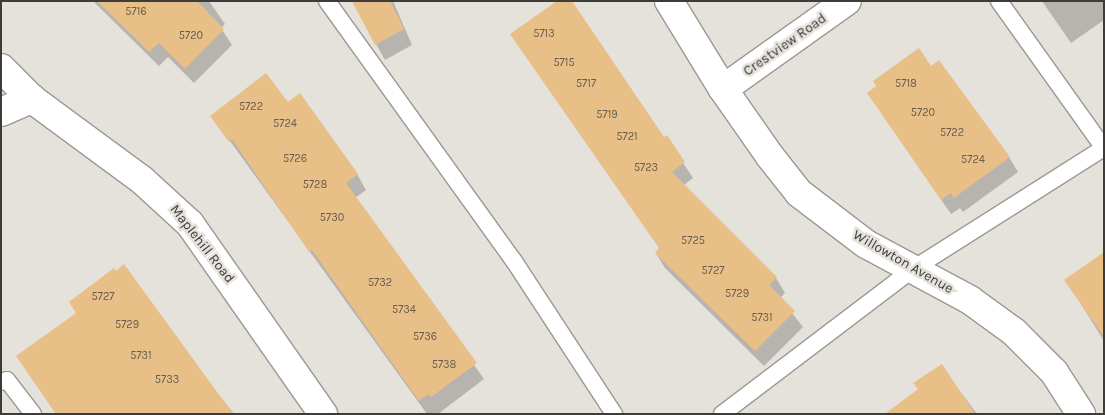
<!DOCTYPE html>
<html>
<head>
<meta charset="utf-8">
<style>
	body { margin:0 }
	#map { position:relative; width:1105px; height:415px; overflow:hidden; background:#e5e1db; font-family:Karla,sans-serif }
	div>[style] { position:absolute }
	.shadow>* { inset:0; background:#0003 }
	.building>* { inset:0; background:#e8bf86 }
	.roads { filter:drop-shadow(1px 0 #9c9893) drop-shadow(-1px 0 #9c9893) drop-shadow(0 1px #9c9893) drop-shadow(0 -1px #9c9893) }
	.service>* { height:16px; margin:-8px; padding:0 8px; transform-origin:8px; border-radius:8px; background:#fff }
	.minor>* { height:28px; margin:-14px; padding:0 14px; transform-origin:14px; border-radius:14px; background:#fff }
	span { translate:-50% -50%; white-space:nowrap; text-align:center; line-height:1.15; -webkit-text-stroke:5px #e5e1db; paint-order:stroke }
	.number-label { font-size:11px; color:#685d4c }
	.number-label span { -webkit-text-stroke-width:0 }
	.street-label { font-size:14px; color:#3d3c39 }
	.frame { position:absolute; inset:0; border:2px solid #3d3c39; pointer-events:none }
</style>
</head>
<body>
<div id="map">
	<div class="shadow">
		<div style="clip-path:polygon(93px 1px,209px 1px,225px 24px,221px 28px,232px 45px,194px 83px,168px 57px,159px 66px)"></div>
		<div style="clip-path:polygon(352px 1px,393px 1px,412px 45px,385px 60px)"></div>
		<div style="clip-path:polygon(1042px 1px,1104px 1px,1104px 20px,1071px 43px)"></div>
		<div style="clip-path:polygon(511px 35px,664px 139px,666px 137px,693px 178px,684px 185px,776px 278px,785px 293px,780px 298px,803px 327px,764px 366px,665px 268px,656px 253px,660px 249px)"></div>
		<div style="clip-path:polygon(931px 68px,1009px 157px,1018px 172px,963px 212px,960px 208px,951px 214px,868px 93px)"></div>
		<div style="clip-path:polygon(288px 104px,357px 174px,366px 190px,355px 198px,484px 379px,438px 414px,427px 414px,212px 116px)"></div>
		<div style="clip-path:polygon(1104px 259px,1104px 341px,1066px 280px)"></div>
		<div style="clip-path:polygon(18px 357px,203px 375px,234px 414px,56px 414px)"></div>
		<div style="clip-path:polygon(941px 366px,977px 414px,887px 414px,919px 390px)"></div>
	</div>
	<div class="building">
		<div style="clip-path:polygon(97px 1px,197px 1px,224px 29px,185px 69px,159px 43px,149px 52px)"></div>
		<div style="clip-path:polygon(352px 1px,390px 1px,404px 29px,375px 45px)"></div>
		<div style="clip-path:polygon(557px 1px,572px 1px,664px 137px,667px 135px,685px 162px,672px 172px,777px 277px,769px 285px,795px 311px,755px 351px,655px 253px,659px 248px,510px 34px)"></div>
		<div style="clip-path:polygon(919px 48px,931px 66px,939px 60px,1010px 157px,954px 198px,951px 193px,941px 200px,867px 93px,876px 86px,873px 81px)"></div>
		<div style="clip-path:polygon(266px 73px,288px 102px,300px 93px,358px 174px,346px 183px,477px 363px,431px 397px,428px 394px,419px 401px,312px 250px,309px 252px,232px 139px,229px 142px,210px 116px)"></div>
		<div style="clip-path:polygon(1104px 252px,1104px 337px,1064px 280px)"></div>
		<div style="clip-path:polygon(124px 264px,204px 374px,233px 414px,56px 414px,16px 356px,76px 313px,69px 302px,114px 268px,116px 271px)"></div>
		<div style="clip-path:polygon(942px 364px,975px 414px,885px 414px,918px 389px,913px 383px)"></div>
	</div>
	<div class="roads">
		<div class="service">
			<div style="left:327px;top:1px;width:320px;rotate:54.3deg"></div>
			<div style="left:514px;top:261px;width:183px;rotate:56.8deg"></div>
			<div style="left:999px;top:1px;width:181px;rotate:54.5deg"></div>
			<div style="left:1px;top:382px;width:6px;rotate:-18deg"></div>
			<div style="left:7px;top:380px;width:43px;rotate:52.6deg"></div>
			<div style="left:722px;top:414px;width:240px;rotate:-37.2deg"></div>
			<div style="left:913px;top:269px;width:224px;rotate:-32.4deg"></div>
		</div>
		<div class="minor">
			<div style="left:669px;top:1px;width:103px;rotate:58.5deg"></div>
			<div style="left:723px;top:89px;width:80px;rotate:55.1deg"></div>
			<div style="left:769px;top:155px;width:48px;rotate:51.7deg"></div>
			<div style="left:799px;top:193px;width:84px;rotate:37.3deg"></div>
			<div style="left:866px;top:244px;width:118px;rotate:28.3deg"></div>
			<div style="left:970px;top:300px;width:54px;rotate:36deg"></div>
			<div style="left:1014px;top:332px;width:57px;rotate:45deg"></div>
			<div style="left:1054px;top:372px;width:50px;rotate:57.3deg"></div>
			<div style="left:1px;top:68px;width:44px;rotate:45deg"></div>
			<div style="left:32px;top:99px;width:137px;rotate:36.4deg"></div>
			<div style="left:142px;top:180px;width:65px;rotate:42.5deg"></div>
			<div style="left:190px;top:224px;width:232px;rotate:55deg"></div>
			<div style="left:723px;top:89px;width:152px;rotate:-35.4deg"></div>
			<div style="left:1px;top:112px;width:34px;rotate:-23deg"></div>
		</div>
	</div>
	<div class="number-label">
		<span style="left:136px;top:12px">5716</span>
		<span style="left:544px;top:34px">5713</span>
		<span style="left:191px;top:36px">5720</span>
		<span style="left:564px;top:63px">5715</span>
		<span style="left:586px;top:84px">5717</span>
		<span style="left:906px;top:84px">5718</span>
		<span style="left:251px;top:107px">5722</span>
		<span style="left:923px;top:113px">5720</span>
		<span style="left:607px;top:115px">5719</span>
		<span style="left:285px;top:124px">5724</span>
		<span style="left:952px;top:133px">5722</span>
		<span style="left:627px;top:137px">5721</span>
		<span style="left:295px;top:159px">5726</span>
		<span style="left:973px;top:160px">5724</span>
		<span style="left:646px;top:168px">5723</span>
		<span style="left:315px;top:185px">5728</span>
		<span style="left:332px;top:218px">5730</span>
		<span style="left:693px;top:241px">5725</span>
		<span style="left:713px;top:271px">5727</span>
		<span style="left:380px;top:283px">5732</span>
		<span style="left:737px;top:294px">5729</span>
		<span style="left:103px;top:297px">5727</span>
		<span style="left:404px;top:310px">5734</span>
		<span style="left:762px;top:318px">5731</span>
		<span style="left:127px;top:325px">5729</span>
		<span style="left:425px;top:337px">5736</span>
		<span style="left:141px;top:356px">5731</span>
		<span style="left:444px;top:365px">5738</span>
		<span style="left:167px;top:380px">5733</span>
	</div>
	<div class="street-label">
		<span style="left:785px;top:45px;rotate:-35deg">Crestview Road</span>
		<span style="left:202px;top:244px;rotate:52deg">Maplehill Road</span>
		<span style="left:903px;top:262px;rotate:30deg">Willowton Avenue</span>
	</div>
	<div class="frame"></div>
</div>
</body>
</html>
